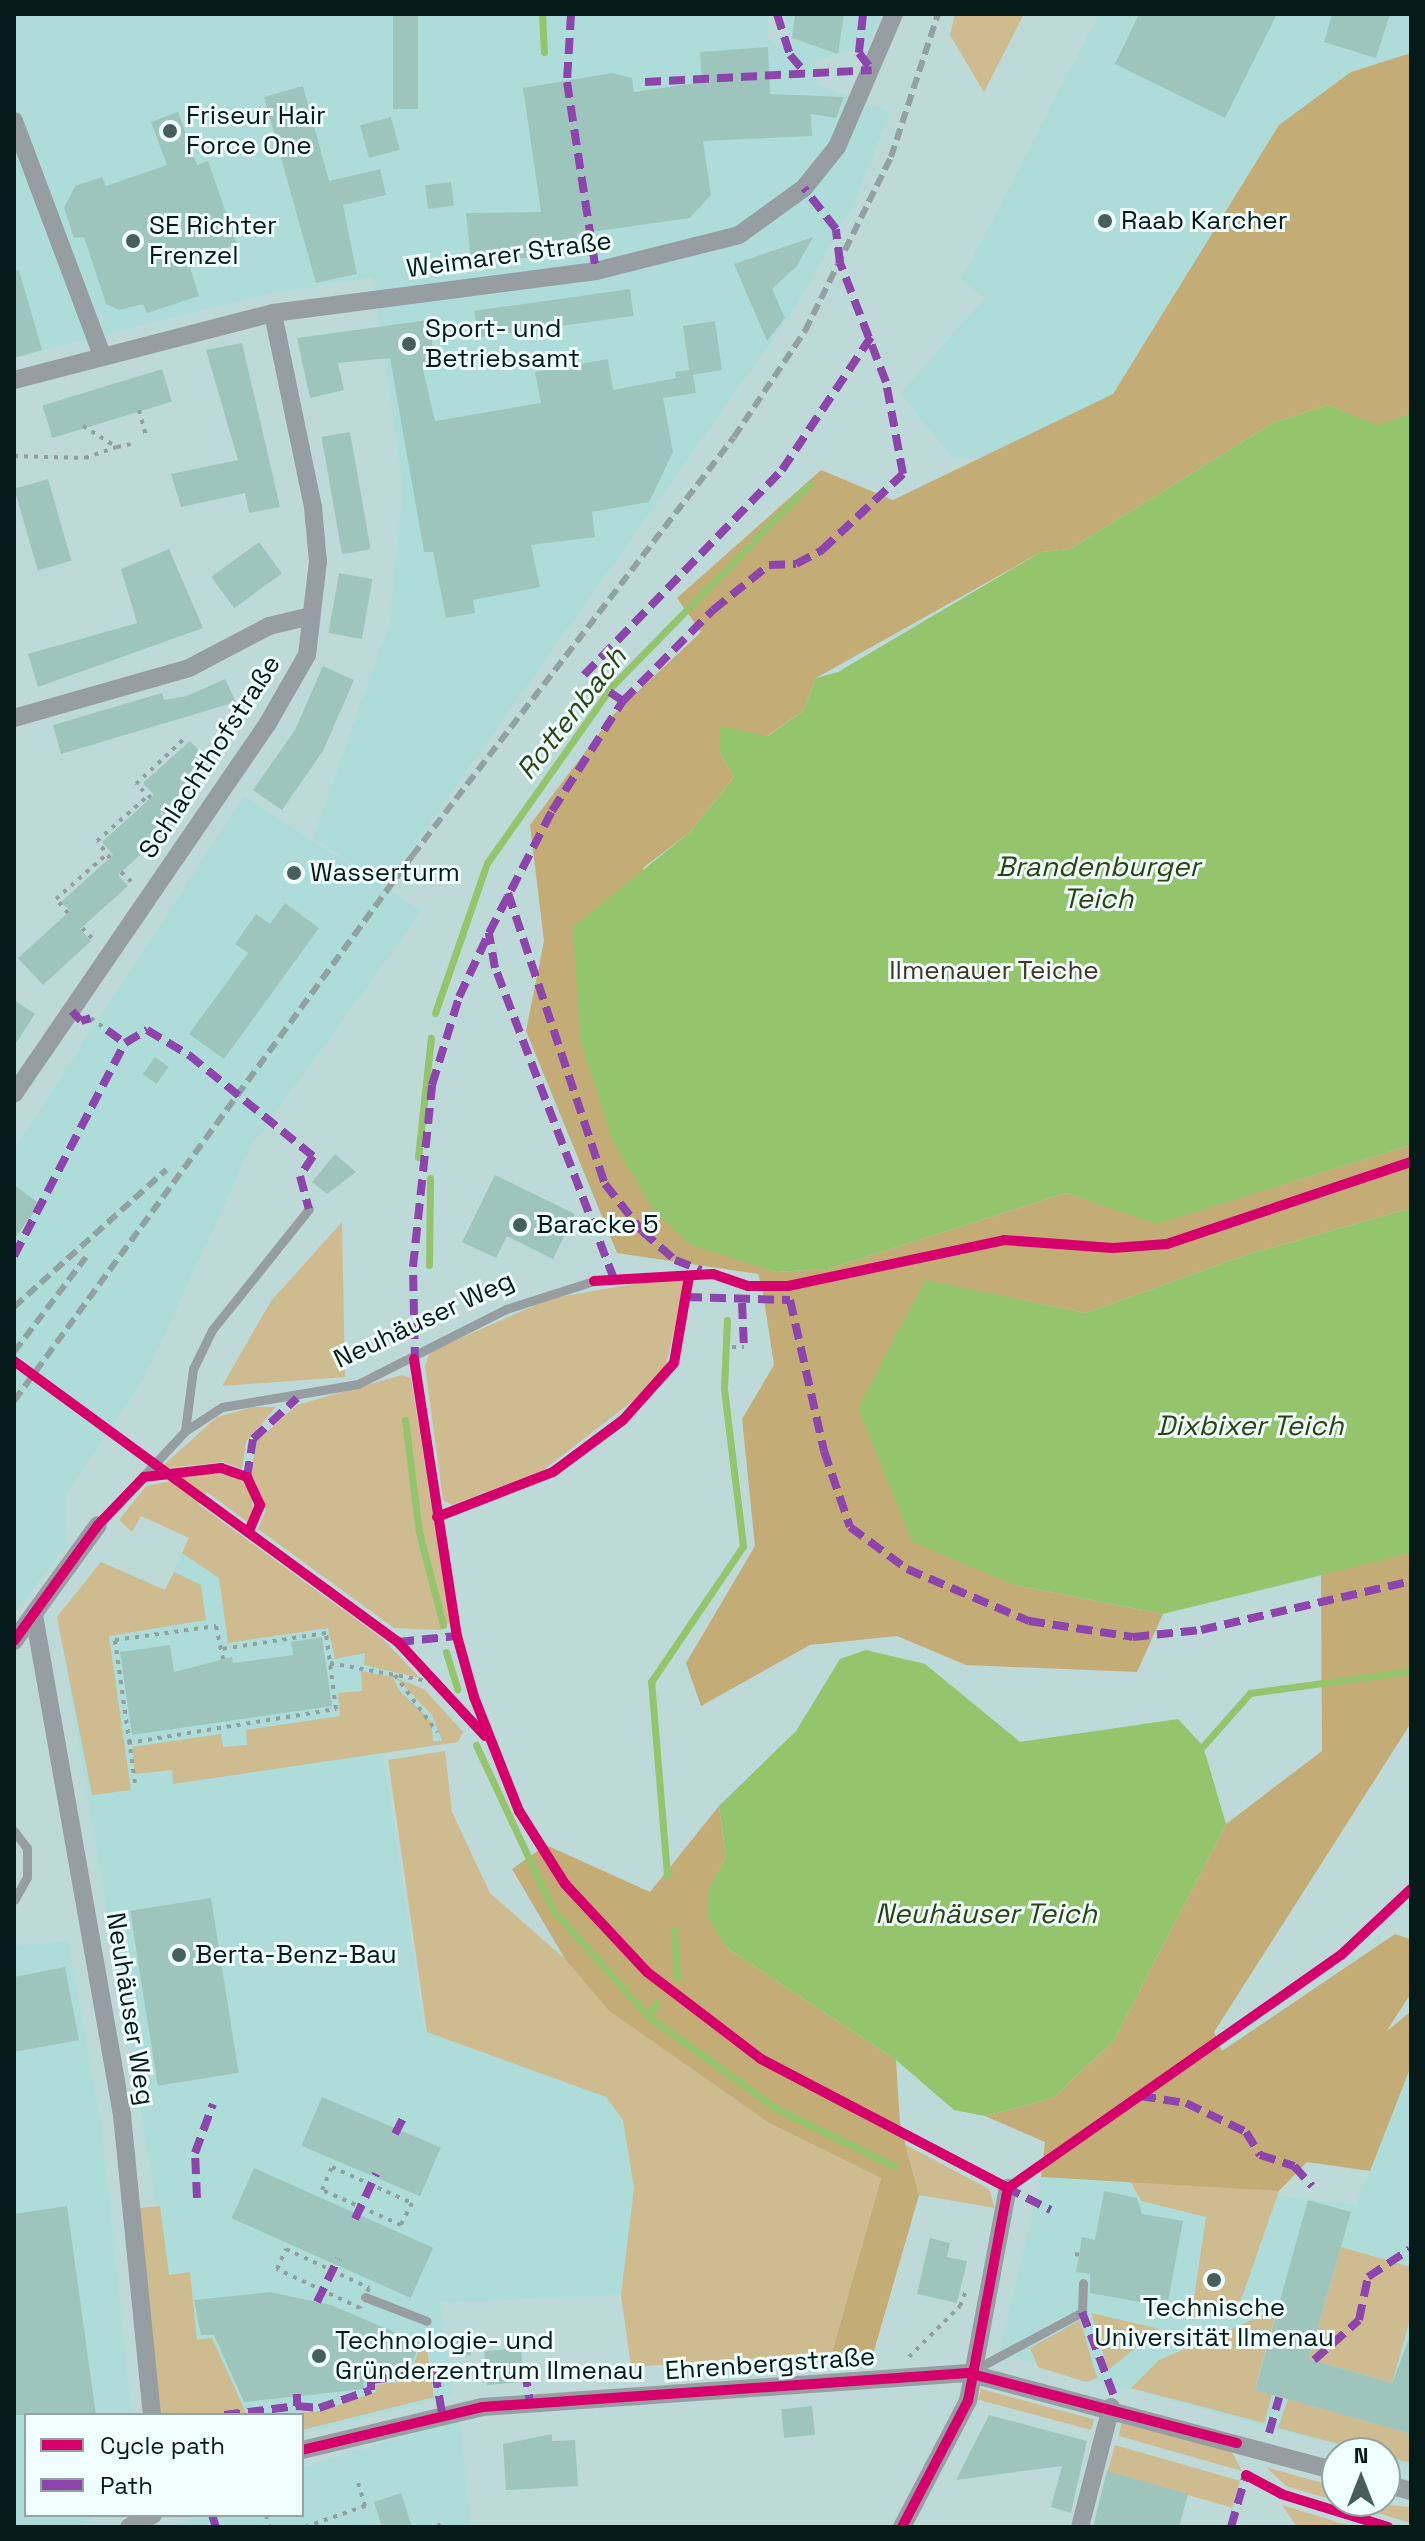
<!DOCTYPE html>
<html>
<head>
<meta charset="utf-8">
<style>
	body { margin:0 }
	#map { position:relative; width:1425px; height:2541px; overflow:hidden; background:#bedad8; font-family:"Space Grotesk",sans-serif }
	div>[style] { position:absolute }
	.built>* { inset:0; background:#aeddd9 }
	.green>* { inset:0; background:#cfbb90; transform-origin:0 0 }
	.forest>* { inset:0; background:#c4ac77 }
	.water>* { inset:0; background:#94c46c }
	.stream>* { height:7px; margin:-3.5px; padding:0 3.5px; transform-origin:3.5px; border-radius:3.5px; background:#94c46c }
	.building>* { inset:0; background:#9ec5bc; transform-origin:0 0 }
	.round { border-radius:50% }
	.path>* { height:4px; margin-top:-2px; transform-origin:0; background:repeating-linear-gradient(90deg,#939ea0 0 4px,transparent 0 10px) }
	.lane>* { height:9px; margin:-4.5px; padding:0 4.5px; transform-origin:4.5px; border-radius:4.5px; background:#969ea2 }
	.street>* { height:18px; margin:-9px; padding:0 9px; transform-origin:9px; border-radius:9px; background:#969ea2 }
	.rail>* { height:6px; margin-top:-3px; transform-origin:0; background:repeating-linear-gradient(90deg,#92a1a1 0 12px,transparent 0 18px) }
	.quiet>* { height:8px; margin-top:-4px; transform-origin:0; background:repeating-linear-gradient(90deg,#8e44ad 0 16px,transparent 0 24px) }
	.cycleway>* { height:10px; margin:-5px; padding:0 5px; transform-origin:5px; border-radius:5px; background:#d6006c }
	.dots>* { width:22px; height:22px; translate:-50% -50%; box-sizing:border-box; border:4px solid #effefd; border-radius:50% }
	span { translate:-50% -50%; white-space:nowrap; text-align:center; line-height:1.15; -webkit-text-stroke:6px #effefd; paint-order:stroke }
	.poi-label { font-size:26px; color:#061b19 }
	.left { translate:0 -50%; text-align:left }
	.street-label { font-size:26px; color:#061b19 }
	.park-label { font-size:26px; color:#453421 }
	.water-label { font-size:28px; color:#2c4211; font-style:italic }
	.frame { position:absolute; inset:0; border:16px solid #061b19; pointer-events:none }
	.legend { position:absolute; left:24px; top:2413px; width:280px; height:104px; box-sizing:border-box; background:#effefd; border:2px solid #92a3a2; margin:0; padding:10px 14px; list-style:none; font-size:24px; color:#061b19 }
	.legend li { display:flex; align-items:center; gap:16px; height:40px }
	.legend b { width:40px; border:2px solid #92a3a2 }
	.north { position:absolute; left:1321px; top:2437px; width:80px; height:80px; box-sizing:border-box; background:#effefd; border:2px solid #92a3a2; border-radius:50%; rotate:0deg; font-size:22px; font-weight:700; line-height:32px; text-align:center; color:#061b19 }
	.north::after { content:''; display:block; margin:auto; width:28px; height:36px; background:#465e5c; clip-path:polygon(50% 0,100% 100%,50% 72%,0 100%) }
</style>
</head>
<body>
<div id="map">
	<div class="built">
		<div style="clip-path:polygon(14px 14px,768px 14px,768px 39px,794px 51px,785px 14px,880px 14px,868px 46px,816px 61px,819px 85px,890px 112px,855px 201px,797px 305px,386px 885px,313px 838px,389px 624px,403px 489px,373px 277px,268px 294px,14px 358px)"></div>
		<div style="clip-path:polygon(1099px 14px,1411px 14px,1411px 53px,1279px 125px,1113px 394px,987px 458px,952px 458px,900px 393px,985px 298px,961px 280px)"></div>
		<div style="clip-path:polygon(244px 796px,422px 911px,252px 1145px,144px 1379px,66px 1494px,67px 1546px,14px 1613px,14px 1149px)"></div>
		<div style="clip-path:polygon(189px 1538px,400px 1672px,463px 1732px,458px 1742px,383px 1754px,424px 2026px,606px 2097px,623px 2120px,634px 2188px,621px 2295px,441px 2303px,453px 2395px,302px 2434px,302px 2415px,178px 2415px,153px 2184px,57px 1617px,101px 1562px,165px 1590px)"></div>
		<div style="clip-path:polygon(68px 1940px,101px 2123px,132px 2415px,26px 2415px,26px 2515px,98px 2515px,81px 2527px,14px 2527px,14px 1946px)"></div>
		<div style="clip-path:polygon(1411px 2066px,1411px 2466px,999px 2354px,1041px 2177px,1130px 2177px,1356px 2205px)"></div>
		<div style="clip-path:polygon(460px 2420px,471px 2527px,175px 2527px,198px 2515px,302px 2515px,302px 2467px)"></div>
	</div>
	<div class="green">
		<div style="clip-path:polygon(955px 14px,1024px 14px,984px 92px,950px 35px)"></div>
		<div style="clip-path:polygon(342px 1222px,345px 1377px,222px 1386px,271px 1301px)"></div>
		<div style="clip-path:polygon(660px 1279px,683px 1282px,679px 1310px,665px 1368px,634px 1400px,542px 1471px,452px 1505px,443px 1500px,425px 1366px,430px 1352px,549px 1299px)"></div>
		<div style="clip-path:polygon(402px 1375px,411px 1378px,450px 1622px,441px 1630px,394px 1628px,258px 1529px,266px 1510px,251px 1471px,257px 1441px,297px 1405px)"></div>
		<div style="clip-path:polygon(253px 1407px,276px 1407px,246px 1442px,242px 1469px,223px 1462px,159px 1469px,217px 1417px)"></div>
		<div style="clip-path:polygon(211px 1473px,236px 1476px,252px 1491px,253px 1518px,250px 1524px,207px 1492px,198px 1504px,383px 1639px,420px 1678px,364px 1665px,365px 1653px,335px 1659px,328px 1628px,228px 1643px,219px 1578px,182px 1553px,189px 1538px,141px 1516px,132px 1532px,119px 1520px,146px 1486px)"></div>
		<div style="clip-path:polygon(101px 1562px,165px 1590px,174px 1572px,201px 1585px,206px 1620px,109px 1636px,131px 1790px,92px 1795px,57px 1617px)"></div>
		<div style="clip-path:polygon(361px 1671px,393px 1677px,399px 1690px,431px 1721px,433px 1741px,442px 1741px,432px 1715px,396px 1678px,424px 1689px,463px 1732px,458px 1742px,173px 1784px,172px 1770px,135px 1774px,132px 1747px,221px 1734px,223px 1747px,247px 1745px,246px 1730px,340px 1716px,338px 1693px,362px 1691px)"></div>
		<div style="clip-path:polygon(445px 1751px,452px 1812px,490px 1893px,565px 1959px,609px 2011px,769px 2123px,881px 2178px,832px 2353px,631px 2367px,621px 2295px,634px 2188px,623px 2120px,606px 2097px,427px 2032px,388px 1760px)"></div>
		<div style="clip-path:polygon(906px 2145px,989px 2189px,995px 2208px,919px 2195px)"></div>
		<div style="clip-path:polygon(1129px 2179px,1279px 2191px,1241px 2300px,1191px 2318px,1206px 2217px,1141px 2201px)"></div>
		<div style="clip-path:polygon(160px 2206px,169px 2275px,190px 2272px,197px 2340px,212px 2338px,247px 2415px,160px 2415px,131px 2209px)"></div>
		<div style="clip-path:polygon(1341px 2247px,1411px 2267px,1411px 2316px,1392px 2383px,1309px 2359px)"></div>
		<div style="clip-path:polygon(1277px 2309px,1255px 2389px,1272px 2395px,1264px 2423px,1131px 2388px,1159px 2360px)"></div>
		<div style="clip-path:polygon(1091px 2313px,1160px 2329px,1108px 2370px)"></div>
		<div style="clip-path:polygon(1080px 2320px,1097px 2378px,1086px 2382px,1038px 2367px,1030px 2348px)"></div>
		<div style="clip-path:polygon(425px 2335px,434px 2397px,302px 2430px,302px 2415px,274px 2415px,321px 2411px,376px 2392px,375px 2385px,407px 2381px)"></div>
		<div style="left:981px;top:2389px;width:117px;height:11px;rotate:15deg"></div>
		<div style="clip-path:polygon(1288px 2399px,1411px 2434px,1411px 2463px,1278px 2428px)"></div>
		<div style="clip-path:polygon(1122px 2420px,1231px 2450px,1242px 2471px,1119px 2436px)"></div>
		<div style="left:1115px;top:2445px;width:130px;height:28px;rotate:16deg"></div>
		<div style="clip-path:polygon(1266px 2467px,1337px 2487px,1337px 2501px,1411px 2507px,1411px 2523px,1286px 2486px)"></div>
		<div style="clip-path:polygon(1282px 2505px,1353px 2527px,1297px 2527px)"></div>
	</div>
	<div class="forest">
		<div style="clip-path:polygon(1411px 53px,1411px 413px,1378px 426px,1328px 405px,1273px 423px,1070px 549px,1041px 552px,816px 678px,803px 711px,767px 736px,720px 753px,734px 777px,690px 832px,643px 868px,737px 1259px,776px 1272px,828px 1269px,1066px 1193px,1158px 1223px,1411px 1145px,1411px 1208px,1246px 1255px,1086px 1313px,925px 1281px,1015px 1585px,1163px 1614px,1137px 1672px,966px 1665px,897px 1636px,810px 1645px,701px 1706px,686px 1663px,755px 1546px,742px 1419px,774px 1365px,762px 1287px,758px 1274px,617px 1253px,526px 1031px,544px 941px,530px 825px,613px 715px,701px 632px,677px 598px,821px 470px,893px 500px,1113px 394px,1279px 125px,1351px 72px)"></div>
		<div style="clip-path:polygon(1411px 1553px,1411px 1723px,1214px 2032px,1222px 2051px,1395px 1934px,1410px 1939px,1411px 1993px,1386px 2032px,1411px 2011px,1411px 2066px,1370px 2171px,1307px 2162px,1279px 2191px,1041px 2177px,1045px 2142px,985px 2116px,1053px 2098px,1114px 2040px,1226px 1824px,1322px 1751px,1321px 1573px)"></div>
		<div style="clip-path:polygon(719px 1806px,726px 1857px,707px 1893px,727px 1948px,896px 2060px,900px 2124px,919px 2195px,872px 2358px,832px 2353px,881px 2178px,769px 2123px,609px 2011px,565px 1959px,512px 1869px,546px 1845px,650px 1892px)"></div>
	</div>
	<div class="water">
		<div style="clip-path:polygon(1328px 405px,1378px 425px,1411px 413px,1411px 1145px,1157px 1224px,1066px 1193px,828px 1269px,776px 1272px,691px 1245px,654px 1211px,613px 1142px,580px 1040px,573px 927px,690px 832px,734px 777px,720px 753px,720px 726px,768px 736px,803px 711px,816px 678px,838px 672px,1041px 552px,1070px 549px,1273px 423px)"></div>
		<div style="clip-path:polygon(1411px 1208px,1411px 1553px,1163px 1614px,1015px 1585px,912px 1542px,858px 1408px,925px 1280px,1086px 1313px,1246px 1255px)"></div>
		<div style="clip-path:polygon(866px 1650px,925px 1664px,1020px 1742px,1178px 1719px,1203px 1746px,1226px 1824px,1114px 2040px,1053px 2098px,985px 2116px,954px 2110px,896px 2060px,727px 1948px,708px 1918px,707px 1892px,726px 1857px,719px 1806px,796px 1731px,840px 1659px)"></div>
	</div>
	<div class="stream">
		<div style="left:542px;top:14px;width:38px;rotate:87deg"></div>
		<div style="left:435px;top:1013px;width:159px;rotate:-70.9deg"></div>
		<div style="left:487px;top:863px;width:215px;rotate:-54.8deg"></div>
		<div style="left:611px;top:687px;width:284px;rotate:-45.6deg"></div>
		<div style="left:418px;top:1157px;width:120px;rotate:-83.8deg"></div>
		<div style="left:429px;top:1265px;width:87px;rotate:-89.3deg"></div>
		<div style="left:405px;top:1420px;width:113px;rotate:82.9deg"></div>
		<div style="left:419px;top:1532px;width:96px;rotate:75.5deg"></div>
		<div style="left:446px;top:1652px;width:39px;rotate:73deg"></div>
		<div style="left:476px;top:1745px;width:182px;rotate:65deg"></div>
		<div style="left:553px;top:1910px;width:142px;rotate:48.1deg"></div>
		<div style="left:648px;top:2016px;width:159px;rotate:35.8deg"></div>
		<div style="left:777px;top:2109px;width:130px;rotate:26deg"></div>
		<div style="left:1203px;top:1746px;width:71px;rotate:-48.4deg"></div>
		<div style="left:1250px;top:1693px;width:162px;rotate:-7.8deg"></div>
		<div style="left:667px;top:1875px;width:194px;rotate:-94.7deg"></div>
		<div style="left:651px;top:1682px;width:164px;rotate:-55.9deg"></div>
		<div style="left:743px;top:1546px;width:159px;rotate:-96.9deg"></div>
		<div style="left:724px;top:1388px;width:68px;rotate:-87.5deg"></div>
		<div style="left:674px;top:1930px;width:48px;rotate:86.4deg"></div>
		<div style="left:648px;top:2016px;width:16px;rotate:-55deg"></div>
	</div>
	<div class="building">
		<div style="left:393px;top:14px;width:25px;height:95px"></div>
		<div style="clip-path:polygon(795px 14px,844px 14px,838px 54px,792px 38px)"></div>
		<div style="clip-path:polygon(1139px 14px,1277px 14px,1225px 118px,1115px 64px)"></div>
		<div style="clip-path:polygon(1332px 14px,1390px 14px,1376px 58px,1324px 42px)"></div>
		<div style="clip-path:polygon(768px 47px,770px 94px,844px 97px,836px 118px,811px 114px,812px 136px,703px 141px,711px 195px,690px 218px,577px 234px,580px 255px,471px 261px,466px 213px,541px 212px,523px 88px,612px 73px,632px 78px,634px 92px,702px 82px,700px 52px)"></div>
		<div style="clip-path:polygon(303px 86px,329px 181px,380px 169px,386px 195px,343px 205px,357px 274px,316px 283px,264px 97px)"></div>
		<div style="clip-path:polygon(178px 112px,197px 165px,208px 161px,237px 244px,188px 261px,199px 296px,147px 313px,143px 304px,119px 310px,106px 304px,84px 237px,74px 238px,64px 208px,75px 186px,102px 177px,106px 186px,167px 165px,151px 122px)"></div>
		<div style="left:391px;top:117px;width:34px;height:32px;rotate:75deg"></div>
		<div style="left:451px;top:182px;width:24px;height:26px;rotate:83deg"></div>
		<div style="clip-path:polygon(813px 237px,797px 266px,772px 289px,785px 318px,767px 341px,734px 264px)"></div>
		<div style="clip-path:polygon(19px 270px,42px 350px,14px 358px,14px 271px)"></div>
		<div style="left:630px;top:289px;width:27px;height:157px;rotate:82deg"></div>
		<div style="clip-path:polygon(429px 320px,435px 364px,422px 365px,435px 421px,541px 403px,535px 372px,608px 359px,613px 390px,676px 378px,675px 372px,689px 370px,683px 326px,715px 321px,722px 370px,693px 375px,696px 393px,663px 398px,673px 452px,649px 502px,592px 512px,595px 537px,531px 545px,540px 587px,473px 600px,475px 613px,446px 618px,433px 552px,424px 552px,390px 358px,338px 363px,344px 390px,310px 398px,297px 338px)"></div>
		<div style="clip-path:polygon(242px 343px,280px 507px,249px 513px,245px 493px,181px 507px,171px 474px,238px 460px,206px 350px)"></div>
		<div style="left:162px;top:369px;width:34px;height:125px;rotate:73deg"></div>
		<div style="left:350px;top:432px;width:119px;height:29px;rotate:80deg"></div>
		<div style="left:48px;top:479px;width:85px;height:35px;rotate:74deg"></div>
		<div style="left:259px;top:542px;width:39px;height:59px;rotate:54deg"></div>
		<div style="clip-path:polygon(169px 549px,203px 628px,38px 687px,28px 654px,137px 623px,121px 569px)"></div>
		<div style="left:339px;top:573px;width:34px;height:61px;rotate:10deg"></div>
		<div style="clip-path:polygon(323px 666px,354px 680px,323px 751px,282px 810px,253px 790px,295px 730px)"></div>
		<div style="clip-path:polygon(225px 679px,236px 702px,61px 754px,53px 725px,162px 693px,164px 700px,187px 696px)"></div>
		<div style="clip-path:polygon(190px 741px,212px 765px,160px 813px,172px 826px,118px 875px,128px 886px,80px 929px,91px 941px,43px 985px,18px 958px,70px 911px,61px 902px,113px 855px,102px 842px,154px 795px,143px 783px)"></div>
		<div class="round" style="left:283px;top:861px;width:22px;height:22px"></div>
		<div style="clip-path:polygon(285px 903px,319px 928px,224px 1059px,189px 1034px,248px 953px,235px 944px,256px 914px,270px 924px)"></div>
		<div style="clip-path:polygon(14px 1000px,35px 1014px,14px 1046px)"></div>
		<div style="left:155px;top:1057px;width:17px;height:21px;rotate:36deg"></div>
		<div style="clip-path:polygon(335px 1154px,356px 1172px,327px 1194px,312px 1182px)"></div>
		<div style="clip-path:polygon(495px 1175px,575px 1214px,553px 1259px,507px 1236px,496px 1258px,462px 1242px)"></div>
		<div style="clip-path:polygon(14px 1185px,40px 1204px,14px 1239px)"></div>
		<div style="clip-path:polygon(322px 1637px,332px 1706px,132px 1735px,120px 1652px,170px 1645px,174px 1672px,232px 1657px,233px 1663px,293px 1655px,291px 1642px)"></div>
		<div style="left:211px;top:1898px;width:177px;height:82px;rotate:81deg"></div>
		<div style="clip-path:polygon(65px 1967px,79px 2040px,14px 2052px,14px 1977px)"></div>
		<div style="left:322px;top:2097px;width:129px;height:53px;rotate:23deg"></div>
		<div style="left:254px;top:2168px;width:196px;height:55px;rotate:24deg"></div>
		<div style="clip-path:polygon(1104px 2191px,1137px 2198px,1142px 2214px,1183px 2221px,1167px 2307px,1090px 2293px,1090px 2274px,1076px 2272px,1082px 2237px,1095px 2240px)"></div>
		<div style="clip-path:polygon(1308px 2200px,1351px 2212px,1309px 2359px,1392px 2383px,1411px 2334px,1411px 2434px,1255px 2390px)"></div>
		<div style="clip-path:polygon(67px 2206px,96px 2415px,14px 2415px,14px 2214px)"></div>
		<div style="clip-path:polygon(930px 2238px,950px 2243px,947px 2257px,967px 2261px,957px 2303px,917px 2294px)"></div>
		<div style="clip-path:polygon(270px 2292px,331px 2305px,420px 2343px,409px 2370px,364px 2374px,364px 2389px,244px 2402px,214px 2335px,201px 2335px,194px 2300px)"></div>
		<div style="left:469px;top:2335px;width:20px;height:18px;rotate:84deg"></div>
		<div style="left:521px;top:2348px;width:34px;height:37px;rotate:85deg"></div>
		<div style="left:812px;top:2406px;width:29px;height:31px;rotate:84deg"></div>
		<div style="clip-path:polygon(989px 2415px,1087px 2441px,1071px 2513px,1051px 2507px,1062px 2466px,956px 2480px)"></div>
		<div style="clip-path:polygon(552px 2434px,552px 2441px,575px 2440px,578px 2486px,506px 2490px,503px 2444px)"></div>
		<div style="clip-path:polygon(1107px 2471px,1188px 2494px,1179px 2527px,1093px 2527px)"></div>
		<div style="clip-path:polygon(401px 2493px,412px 2527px,382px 2527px,374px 2502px)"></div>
	</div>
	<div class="path">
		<div style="left:139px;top:410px;width:27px;rotate:75deg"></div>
		<div style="left:83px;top:426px;width:40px;rotate:32deg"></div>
		<div style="left:117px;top:447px;width:14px;rotate:-12deg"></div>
		<div style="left:14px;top:456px;width:71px;rotate:1.6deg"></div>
		<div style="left:85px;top:458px;width:34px;rotate:-19deg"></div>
		<div style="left:151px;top:798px;width:21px;rotate:-137deg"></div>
		<div style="left:136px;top:784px;width:69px;rotate:-43.2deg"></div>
		<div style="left:163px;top:810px;width:17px;rotate:45deg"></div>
		<div style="left:110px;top:858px;width:21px;rotate:-127deg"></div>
		<div style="left:97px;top:841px;width:69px;rotate:-41.5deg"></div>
		<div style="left:121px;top:872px;width:18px;rotate:43deg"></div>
		<div style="left:68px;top:913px;width:18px;rotate:-131deg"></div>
		<div style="left:56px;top:899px;width:68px;rotate:-41.4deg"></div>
		<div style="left:82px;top:928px;width:17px;rotate:45deg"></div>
		<div style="left:91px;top:1018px;width:20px;rotate:37deg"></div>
		<div style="left:732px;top:1347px;width:12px"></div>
		<div style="left:330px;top:1663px;width:105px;rotate:10.5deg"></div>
		<div style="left:395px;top:1675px;width:71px;rotate:53.6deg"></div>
		<div style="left:128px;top:1743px;width:211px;rotate:-9.3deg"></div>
		<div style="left:336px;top:1709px;width:77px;rotate:-97.5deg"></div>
		<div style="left:326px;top:1633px;width:105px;rotate:171.3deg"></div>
		<div style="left:135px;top:1783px;width:144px;rotate:-98deg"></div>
		<div style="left:115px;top:1640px;width:102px;rotate:-7.9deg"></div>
		<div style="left:216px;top:1626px;width:34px;rotate:78deg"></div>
		<div style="left:332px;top:2167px;width:88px;rotate:24.2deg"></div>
		<div style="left:412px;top:2203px;width:25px;rotate:117deg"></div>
		<div style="left:401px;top:2225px;width:86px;rotate:-156.1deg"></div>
		<div style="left:322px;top:2190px;width:25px;rotate:-67deg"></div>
		<div style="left:286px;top:2249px;width:92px;rotate:25.2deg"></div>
		<div style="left:369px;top:2288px;width:22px;rotate:114deg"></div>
		<div style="left:360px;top:2308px;width:92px;rotate:-154.8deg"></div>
		<div style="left:277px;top:2269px;width:22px;rotate:-66deg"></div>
		<div style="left:1075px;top:2254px;width:4px;rotate:14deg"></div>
		<div style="left:909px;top:2357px;width:72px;rotate:-45deg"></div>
		<div style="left:960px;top:2306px;width:18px;rotate:-68deg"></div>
		<div style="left:297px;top:2406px;width:9px;rotate:77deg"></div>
		<div style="left:1246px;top:2475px;width:40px;rotate:28deg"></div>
		<div style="left:1281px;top:2494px;width:112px;rotate:17.1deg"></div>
		<div style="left:266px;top:2515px;width:13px;rotate:72deg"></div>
		<div style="left:305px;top:2527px;width:64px;rotate:-19.3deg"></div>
		<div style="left:365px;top:2506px;width:27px;rotate:-107deg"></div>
		<div style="left:438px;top:2527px;width:5px;rotate:-53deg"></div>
	</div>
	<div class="lane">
		<div style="left:185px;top:1431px;width:63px;rotate:-82.6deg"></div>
		<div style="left:193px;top:1369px;width:43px;rotate:-64deg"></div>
		<div style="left:212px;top:1330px;width:155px;rotate:-51.3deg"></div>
		<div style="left:98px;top:1525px;width:128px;rotate:-47.2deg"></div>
		<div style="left:185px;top:1431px;width:44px;rotate:-33deg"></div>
		<div style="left:222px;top:1407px;width:138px;rotate:-9.6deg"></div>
		<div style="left:358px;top:1384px;width:166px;rotate:-26.9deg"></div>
		<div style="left:506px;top:1309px;width:92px;rotate:-17.7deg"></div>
		<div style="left:14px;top:1831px;width:21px;rotate:53deg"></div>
		<div style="left:27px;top:1848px;width:29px;rotate:90deg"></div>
		<div style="left:27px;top:1877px;width:26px;rotate:119deg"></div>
		<div style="left:365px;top:2297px;width:66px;rotate:21.2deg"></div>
		<div style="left:974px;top:2370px;width:123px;rotate:-28.2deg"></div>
		<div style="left:1082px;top:2312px;width:29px;rotate:-88deg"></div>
	</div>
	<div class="street">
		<div style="left:14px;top:121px;width:250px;rotate:69.4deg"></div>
		<div style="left:14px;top:380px;width:268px;rotate:-14.5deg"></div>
		<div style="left:273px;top:313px;width:326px;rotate:-7.4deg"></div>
		<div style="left:596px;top:271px;width:147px;rotate:-14.1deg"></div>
		<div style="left:739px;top:235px;width:80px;rotate:-35.9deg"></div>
		<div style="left:804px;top:188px;width:53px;rotate:-51.2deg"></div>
		<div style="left:837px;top:147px;width:145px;rotate:-66.8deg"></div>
		<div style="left:14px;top:718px;width:182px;rotate:-15.9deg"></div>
		<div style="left:189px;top:668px;width:90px;rotate:-27.7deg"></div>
		<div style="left:269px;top:626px;width:43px;rotate:-13.4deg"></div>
		<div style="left:14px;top:1094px;width:450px;rotate:-55.6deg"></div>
		<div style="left:268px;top:723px;width:78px;rotate:-60.2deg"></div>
		<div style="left:307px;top:655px;width:94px;rotate:-83.3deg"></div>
		<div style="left:318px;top:562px;width:55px;rotate:-95.2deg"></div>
		<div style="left:313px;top:507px;width:198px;rotate:-101.7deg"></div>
		<div style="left:34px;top:1615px;width:508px;rotate:80.02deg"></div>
		<div style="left:122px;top:2115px;width:301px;rotate:84.3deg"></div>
		<div style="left:14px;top:1641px;width:143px;rotate:-54.1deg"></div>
		<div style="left:302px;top:2450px;width:185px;rotate:-13.4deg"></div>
		<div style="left:482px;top:2407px;width:487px;rotate:-4deg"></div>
		<div style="left:968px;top:2373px;width:382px;rotate:14.9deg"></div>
		<div style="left:1385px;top:2484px;width:27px;rotate:15deg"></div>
		<div style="left:129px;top:2527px;width:27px;rotate:-27deg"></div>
		<div style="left:902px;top:2527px;width:142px;rotate:-62.4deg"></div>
		<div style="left:968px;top:2401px;width:217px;rotate:-79.4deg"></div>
		<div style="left:1080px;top:2527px;width:124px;rotate:-75.5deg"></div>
	</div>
	<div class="rail">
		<div style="left:14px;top:1307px;width:205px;rotate:-42deg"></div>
		<div style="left:14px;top:1352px;width:119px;rotate:-52.8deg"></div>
		<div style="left:14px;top:1401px;width:675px;rotate:-53.86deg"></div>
		<div style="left:412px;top:856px;width:528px;rotate:-52.46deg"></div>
		<div style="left:734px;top:437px;width:128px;rotate:-56.2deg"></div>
		<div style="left:805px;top:331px;width:194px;rotate:-63.7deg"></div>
		<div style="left:891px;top:157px;width:151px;rotate:-71.8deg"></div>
	</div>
	<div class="quiet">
		<div style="left:571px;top:14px;width:68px;rotate:93.4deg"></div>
		<div style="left:567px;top:82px;width:191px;rotate:81.3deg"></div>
		<div style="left:777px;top:14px;width:43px;rotate:72.4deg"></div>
		<div style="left:790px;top:55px;width:21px;rotate:49deg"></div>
		<div style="left:863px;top:14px;width:39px;rotate:96deg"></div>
		<div style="left:859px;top:53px;width:21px;rotate:53deg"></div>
		<div style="left:645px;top:82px;width:227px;rotate:-3deg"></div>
		<div style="left:623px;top:701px;width:47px;rotate:-146.3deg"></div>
		<div style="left:584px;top:675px;width:285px;rotate:-46deg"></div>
		<div style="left:782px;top:470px;width:160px;rotate:-56.2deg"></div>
		<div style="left:508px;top:893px;width:307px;rotate:71.6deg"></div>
		<div style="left:605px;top:1184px;width:60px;rotate:51.8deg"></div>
		<div style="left:642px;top:1231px;width:44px;rotate:41.3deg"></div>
		<div style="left:675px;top:1260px;width:28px;rotate:21deg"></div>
		<div style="left:72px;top:1011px;width:13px;rotate:48deg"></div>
		<div style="left:81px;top:1021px;width:10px;rotate:-17deg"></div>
		<div style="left:107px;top:1030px;width:22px;rotate:36deg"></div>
		<div style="left:125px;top:1043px;width:26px;rotate:-31deg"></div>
		<div style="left:147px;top:1030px;width:49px;rotate:30.8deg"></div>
		<div style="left:189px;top:1055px;width:160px;rotate:39.2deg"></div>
		<div style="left:313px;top:1156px;width:24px;rotate:123deg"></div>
		<div style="left:300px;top:1176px;width:34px;rotate:75deg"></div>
		<div style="left:14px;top:1256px;width:240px;rotate:-62.5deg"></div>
		<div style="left:614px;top:1279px;width:333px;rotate:-110.9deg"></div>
		<div style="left:495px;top:968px;width:36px;rotate:-100deg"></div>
		<div style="left:489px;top:933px;width:137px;rotate:-62.7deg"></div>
		<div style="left:552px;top:811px;width:131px;rotate:-57.2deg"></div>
		<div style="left:623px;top:701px;width:128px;rotate:-45.3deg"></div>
		<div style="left:713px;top:610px;width:72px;rotate:-38.8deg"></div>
		<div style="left:769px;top:565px;width:27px;rotate:-2deg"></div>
		<div style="left:796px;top:564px;width:30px;rotate:-28deg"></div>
		<div style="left:822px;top:550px;width:111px;rotate:-43.2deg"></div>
		<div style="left:903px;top:474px;width:94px;rotate:-100.5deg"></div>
		<div style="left:886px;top:382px;width:128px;rotate:-111.1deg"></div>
		<div style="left:840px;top:263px;width:34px;rotate:-97deg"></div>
		<div style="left:836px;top:229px;width:52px;rotate:-128deg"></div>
		<div style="left:686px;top:1297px;width:104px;rotate:1.7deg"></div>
		<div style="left:790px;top:1300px;width:155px;rotate:77.3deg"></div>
		<div style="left:824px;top:1451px;width:80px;rotate:71.1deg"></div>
		<div style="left:850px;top:1527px;width:71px;rotate:36.4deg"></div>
		<div style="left:907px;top:1569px;width:133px;rotate:23.1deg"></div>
		<div style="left:1029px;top:1621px;width:105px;rotate:8.7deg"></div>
		<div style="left:1133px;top:1637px;width:68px;rotate:-5.9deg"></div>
		<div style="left:1201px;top:1630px;width:216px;rotate:-13.1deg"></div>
		<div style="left:742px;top:1303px;width:44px;rotate:87.4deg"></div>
		<div style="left:415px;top:1363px;width:96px;rotate:-91.2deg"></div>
		<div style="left:413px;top:1267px;width:183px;rotate:-84deg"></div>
		<div style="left:432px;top:1085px;width:92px;rotate:-72.9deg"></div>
		<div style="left:459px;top:997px;width:71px;rotate:-64.9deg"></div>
		<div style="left:247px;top:1477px;width:38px;rotate:-81deg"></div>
		<div style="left:253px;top:1439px;width:60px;rotate:-43deg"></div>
		<div style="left:398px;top:1642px;width:59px;rotate:-5.8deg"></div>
		<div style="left:1140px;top:2096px;width:47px;rotate:8.7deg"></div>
		<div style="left:1186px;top:2103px;width:67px;rotate:25.8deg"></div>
		<div style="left:1246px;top:2132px;width:27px;rotate:59deg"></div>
		<div style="left:1260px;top:2155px;width:36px;rotate:18deg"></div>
		<div style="left:1294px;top:2166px;width:27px;rotate:48deg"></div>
		<div style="left:395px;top:2134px;width:18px;rotate:-63deg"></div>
		<div style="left:1005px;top:2187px;width:51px;rotate:26.6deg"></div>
		<div style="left:197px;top:2198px;width:45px;rotate:-92.5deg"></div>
		<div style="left:195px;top:2153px;width:52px;rotate:-69.8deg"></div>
		<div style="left:355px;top:2219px;width:50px;rotate:-65deg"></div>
		<div style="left:317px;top:2302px;width:48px;rotate:-64deg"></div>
		<div style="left:1082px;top:2312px;width:90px;rotate:69.1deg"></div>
		<div style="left:1314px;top:2360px;width:60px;rotate:-41.6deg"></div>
		<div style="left:1359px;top:2320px;width:44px;rotate:-78.2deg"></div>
		<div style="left:1368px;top:2277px;width:50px;rotate:-33.7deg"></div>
		<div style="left:525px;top:2371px;width:31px;rotate:81deg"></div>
		<div style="left:297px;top:2394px;width:12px;rotate:90deg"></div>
		<div style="left:297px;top:2406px;width:22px;rotate:5deg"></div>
		<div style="left:319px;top:2408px;width:55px;rotate:-19.1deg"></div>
		<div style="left:371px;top:2390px;width:10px;rotate:-90deg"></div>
		<div style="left:371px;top:2380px;width:64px;rotate:-7.1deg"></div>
		<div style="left:435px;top:2372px;width:42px;rotate:80.3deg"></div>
		<div style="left:224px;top:2415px;width:74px;rotate:-7deg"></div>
		<div style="left:1269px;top:2433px;width:37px;rotate:-74deg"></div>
		<div style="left:212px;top:2515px;width:13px;rotate:72deg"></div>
		<div style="left:1231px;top:2527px;width:54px;rotate:-73.9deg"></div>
	</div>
	<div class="cycleway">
		<div style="left:594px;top:1281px;width:119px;rotate:-3.4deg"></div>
		<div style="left:713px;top:1274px;width:37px;rotate:19deg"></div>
		<div style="left:748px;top:1286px;width:40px"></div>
		<div style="left:788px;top:1286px;width:221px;rotate:-12deg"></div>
		<div style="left:1004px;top:1240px;width:109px;rotate:4.2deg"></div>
		<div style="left:1113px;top:1248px;width:54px;rotate:-4.2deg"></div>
		<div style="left:1167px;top:1244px;width:257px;rotate:-18.6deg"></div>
		<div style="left:414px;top:1359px;width:280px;rotate:81.2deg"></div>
		<div style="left:457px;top:1636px;width:63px;rotate:74.4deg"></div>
		<div style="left:474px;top:1697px;width:123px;rotate:68.5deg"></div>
		<div style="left:519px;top:1811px;width:86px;rotate:57.8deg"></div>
		<div style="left:565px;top:1884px;width:120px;rotate:47deg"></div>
		<div style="left:647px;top:1972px;width:143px;rotate:37.3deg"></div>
		<div style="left:761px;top:2059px;width:279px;rotate:27.6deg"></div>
		<div style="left:14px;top:1361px;width:476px;rotate:36.2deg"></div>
		<div style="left:398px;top:1642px;width:128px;rotate:47.2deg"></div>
		<div style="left:437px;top:1517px;width:124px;rotate:-21.2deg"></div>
		<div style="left:553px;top:1472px;width:87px;rotate:-36.6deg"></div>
		<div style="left:623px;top:1420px;width:76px;rotate:-48.2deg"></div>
		<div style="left:674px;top:1363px;width:88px;rotate:-80.2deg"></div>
		<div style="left:14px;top:1641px;width:143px;rotate:-54.1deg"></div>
		<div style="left:98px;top:1525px;width:66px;rotate:-46.2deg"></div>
		<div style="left:144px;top:1477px;width:78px;rotate:-6.7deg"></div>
		<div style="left:221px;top:1468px;width:28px;rotate:19deg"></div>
		<div style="left:247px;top:1477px;width:31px;rotate:65deg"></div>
		<div style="left:260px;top:1505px;width:28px;rotate:113deg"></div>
		<div style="left:1008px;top:2188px;width:406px;rotate:-35deg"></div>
		<div style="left:1341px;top:1955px;width:96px;rotate:-43.3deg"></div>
		<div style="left:302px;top:2450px;width:185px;rotate:-13.4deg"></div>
		<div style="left:482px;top:2407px;width:487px;rotate:-4deg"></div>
		<div style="left:968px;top:2373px;width:278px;rotate:14.6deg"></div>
		<div style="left:1246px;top:2475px;width:40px;rotate:28deg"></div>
		<div style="left:1281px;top:2494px;width:112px;rotate:17.1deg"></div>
		<div style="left:902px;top:2527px;width:142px;rotate:-62.4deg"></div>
		<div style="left:968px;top:2401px;width:217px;rotate:-79.4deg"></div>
	</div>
	<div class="dots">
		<div style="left:170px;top:131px;background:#465e5c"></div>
		<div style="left:1105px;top:221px;background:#465e5c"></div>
		<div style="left:133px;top:241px;background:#465e5c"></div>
		<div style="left:409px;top:344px;background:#465e5c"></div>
		<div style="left:294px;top:873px;background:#465e5c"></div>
		<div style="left:520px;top:1225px;background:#465e5c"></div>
		<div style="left:179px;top:1955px;background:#465e5c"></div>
		<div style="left:1214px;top:2280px;background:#465e5c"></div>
		<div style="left:319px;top:2356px;background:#465e5c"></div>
	</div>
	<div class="poi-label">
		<span class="left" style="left:186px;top:131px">Friseur Hair<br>Force One</span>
		<span class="left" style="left:1121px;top:221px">Raab Karcher</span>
		<span class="left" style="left:149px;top:241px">SE Richter<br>Frenzel</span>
		<span class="left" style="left:425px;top:344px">Sport- und<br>Betriebsamt</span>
		<span class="left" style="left:310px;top:873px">Wasserturm</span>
		<span class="left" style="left:536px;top:1225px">Baracke 5</span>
		<span class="left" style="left:195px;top:1955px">Berta-Benz-Bau</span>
		<span style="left:1214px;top:2323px">Technische<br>Universität Ilmenau</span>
		<span class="left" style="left:335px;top:2356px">Technologie- und<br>Gründerzentrum Ilmenau</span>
	</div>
	<div class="street-label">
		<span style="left:509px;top:255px;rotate:-8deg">Weimarer Straße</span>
		<span style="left:210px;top:757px;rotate:-57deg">Schlachthofstraße</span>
		<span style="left:424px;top:1320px;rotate:-25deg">Neuhäuser Weg</span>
		<span style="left:130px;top:2009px;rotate:81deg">Neuhäuser Weg</span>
		<span style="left:770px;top:2364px;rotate:-4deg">Ehrenbergstraße</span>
	</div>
	<div class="park-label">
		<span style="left:994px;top:971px">Ilmenauer Teiche</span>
	</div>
	<div class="water-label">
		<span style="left:571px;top:713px;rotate:-52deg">Rottenbach</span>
		<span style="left:1098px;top:882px">Brandenburger<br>Teich</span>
		<span style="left:1250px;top:1425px">Dixbixer Teich</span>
		<span style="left:986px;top:1913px">Neuhäuser Teich</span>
	</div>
	<div class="frame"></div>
	<ul class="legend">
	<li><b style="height:10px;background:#d6006c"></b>Cycle path</li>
	<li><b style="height:10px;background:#8e44ad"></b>Path</li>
	</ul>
	<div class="north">N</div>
</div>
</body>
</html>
